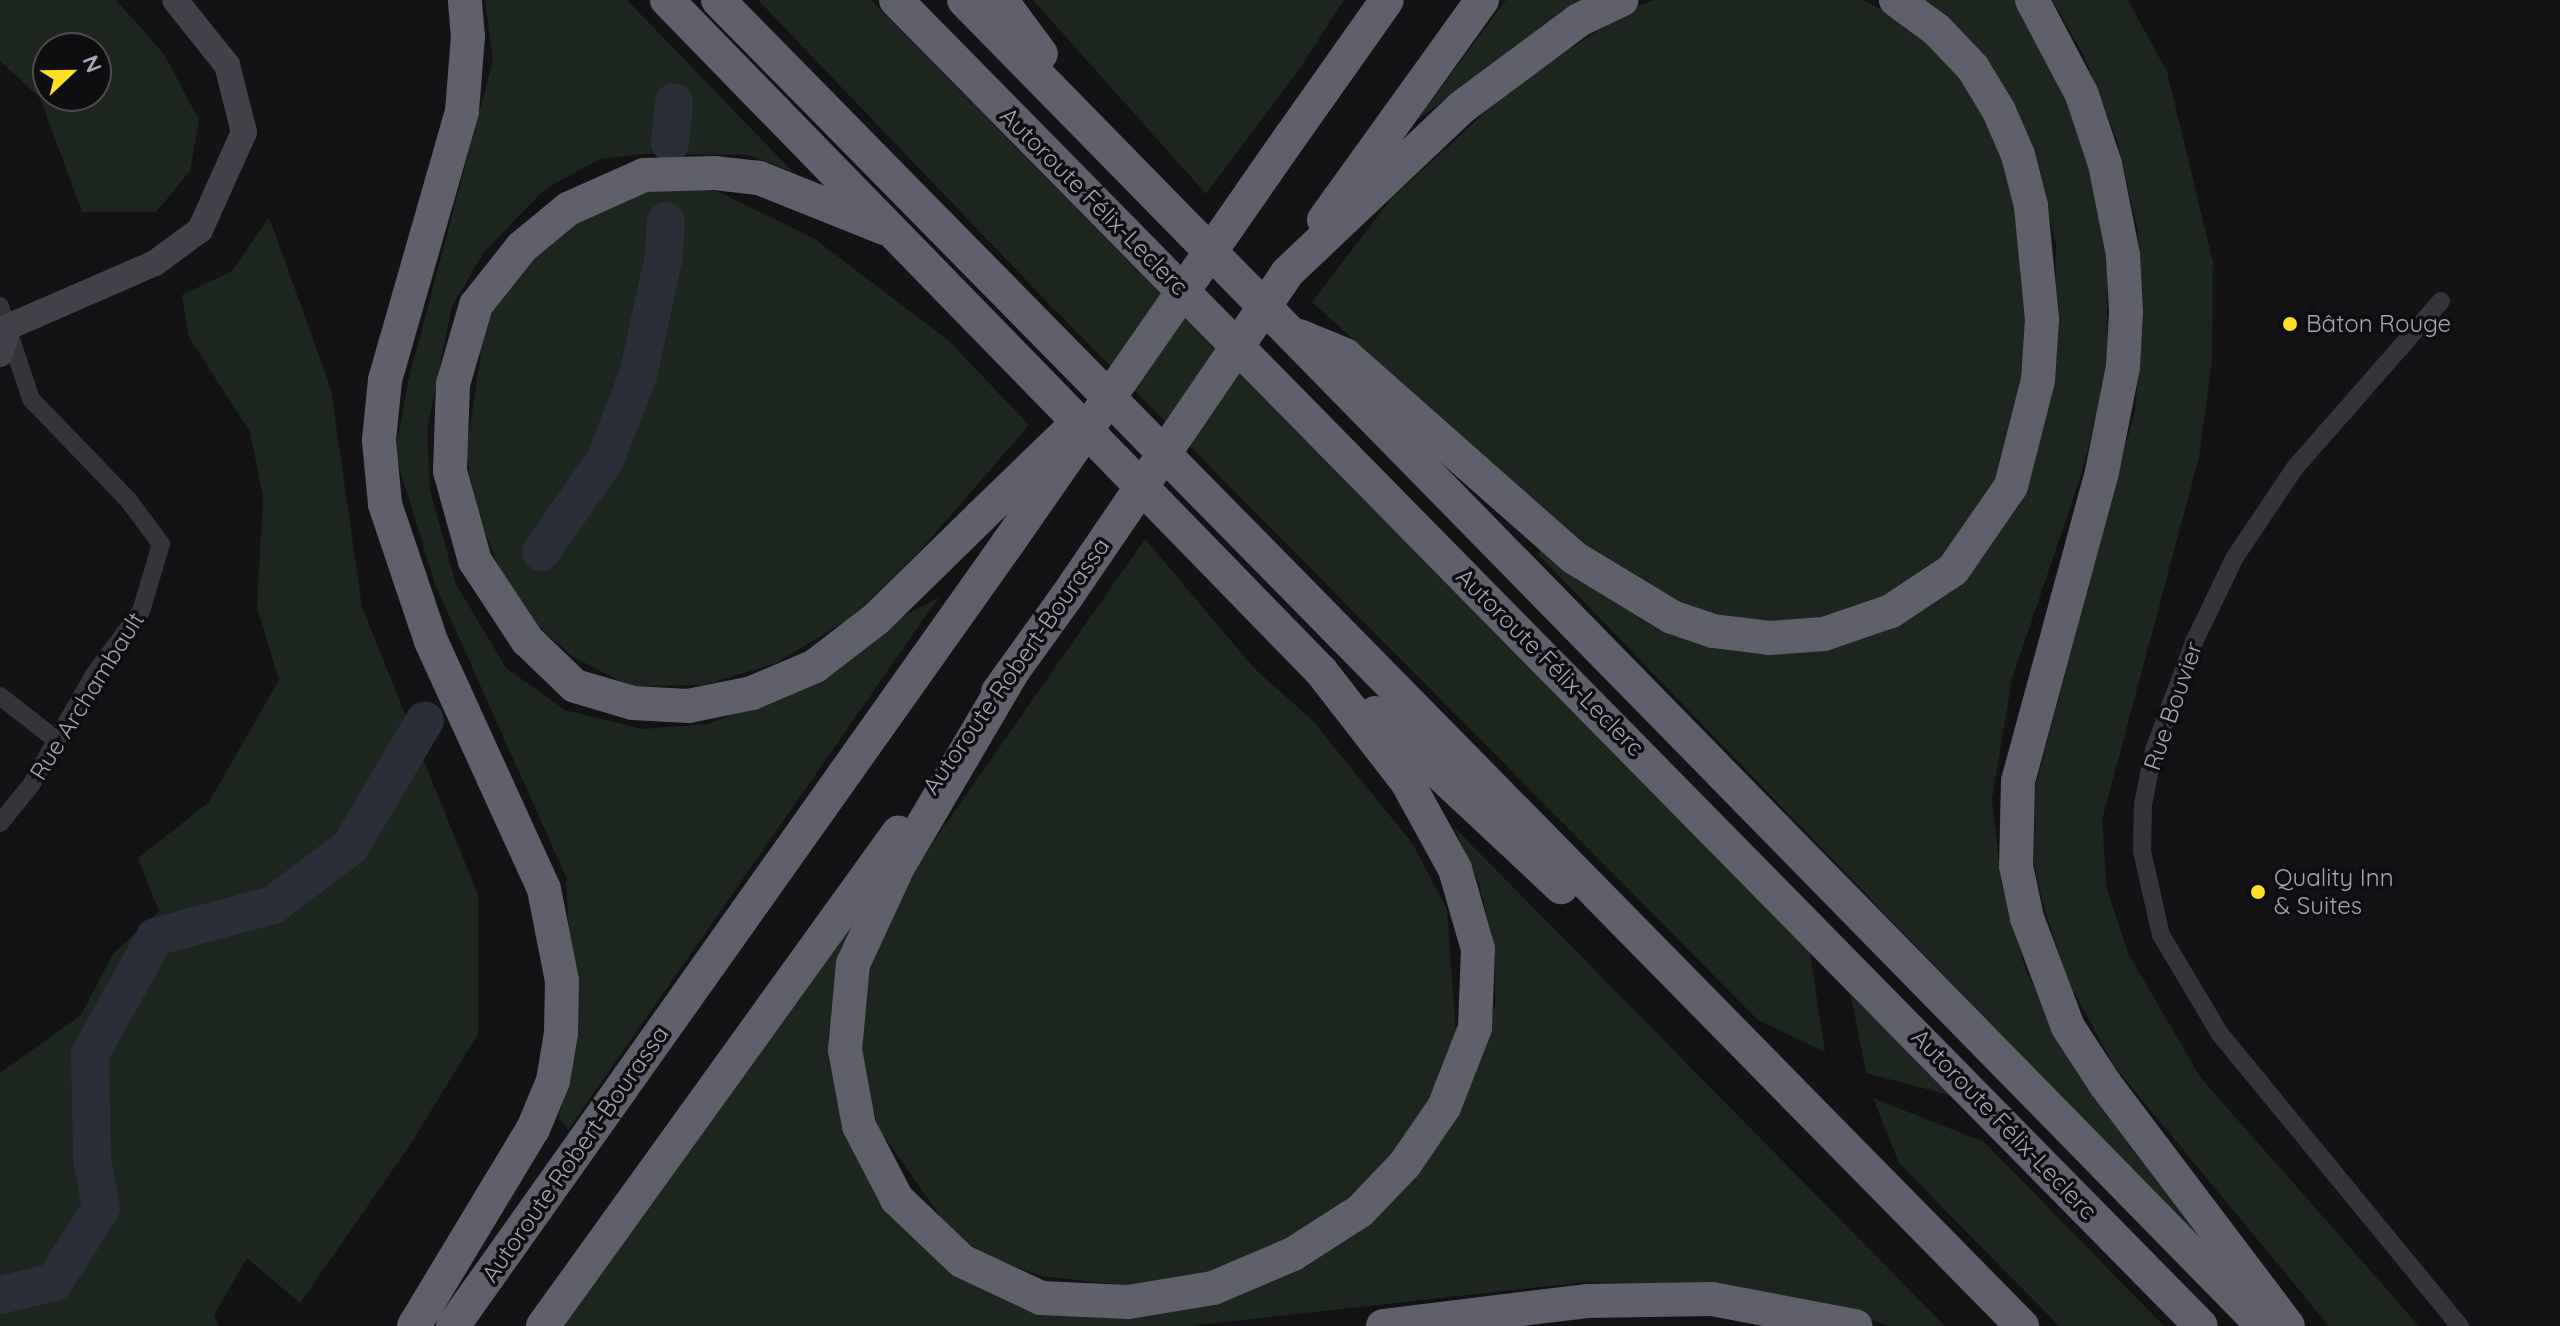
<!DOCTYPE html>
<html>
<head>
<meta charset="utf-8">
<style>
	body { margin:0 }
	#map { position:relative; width:2560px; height:1326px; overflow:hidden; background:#131315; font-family:Quicksand,sans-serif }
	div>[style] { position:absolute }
	.green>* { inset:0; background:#1d251f }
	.river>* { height:38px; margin:-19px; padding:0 19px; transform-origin:19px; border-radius:19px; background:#292e39 }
	.street>* { height:18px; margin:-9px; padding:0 9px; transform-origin:9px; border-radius:9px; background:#34343a }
	.secondary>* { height:26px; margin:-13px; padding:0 13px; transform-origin:13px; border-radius:13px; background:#42424a }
	.highway>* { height:34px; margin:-17px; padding:0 17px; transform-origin:17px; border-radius:17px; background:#5f606b }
	.highway-bridge>* { height:34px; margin:-17px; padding:0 17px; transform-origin:17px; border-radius:17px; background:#5f606b }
	.dots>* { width:22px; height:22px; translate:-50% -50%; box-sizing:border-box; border:4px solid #0e0e10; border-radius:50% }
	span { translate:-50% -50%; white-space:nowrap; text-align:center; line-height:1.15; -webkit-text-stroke:7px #0e0e10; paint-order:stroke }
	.street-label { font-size:24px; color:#a4a5b6 }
	.poi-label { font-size:24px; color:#a4a5b6 }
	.left { translate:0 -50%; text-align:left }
	.north { position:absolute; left:32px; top:32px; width:80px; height:80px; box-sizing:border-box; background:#0e0e10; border:2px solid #4a4a52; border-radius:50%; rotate:68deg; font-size:22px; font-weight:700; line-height:32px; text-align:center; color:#a4a5b6 }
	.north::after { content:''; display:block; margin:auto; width:28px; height:36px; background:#fce024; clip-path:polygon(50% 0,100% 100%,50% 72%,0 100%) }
</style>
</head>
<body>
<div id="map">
	<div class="green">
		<div style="clip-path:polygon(evenodd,0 0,116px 0,164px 54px,199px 120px,190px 171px,156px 212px,82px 212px,40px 98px,0 61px,0 0,48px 48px,96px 48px,96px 96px,48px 96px,48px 48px)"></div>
		<div style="clip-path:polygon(485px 0,627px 0,793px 172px,748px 155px,643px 154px,600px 159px,545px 189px,484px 252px,452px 306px,427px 429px,430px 490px,456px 584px,506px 668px,565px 710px,643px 729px,708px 724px,829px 675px,877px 630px,939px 597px,568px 1130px,559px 1117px,575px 1044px,566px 877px,435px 584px,395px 454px,408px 382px,493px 60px)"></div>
		<div style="clip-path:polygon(758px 0,871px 0,1810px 953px,1825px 1052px,1758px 1020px,1047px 302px)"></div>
		<div style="clip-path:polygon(1033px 0,1344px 0,1298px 71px,1206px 194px)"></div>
		<div style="clip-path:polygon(1506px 0,1583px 0,1417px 120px)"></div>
		<div style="clip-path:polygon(1654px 0,1862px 0,1917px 26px,1984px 110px,2011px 186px,2025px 252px,2026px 353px,2017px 417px,1988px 500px,1948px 556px,1900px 592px,1848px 617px,1733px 624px,1666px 597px,1589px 551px,1312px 302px,1391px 199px,1518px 82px,1633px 8px)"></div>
		<div style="clip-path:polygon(1917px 0,2020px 0,2084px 131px,2107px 260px,2107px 374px,2082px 472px,2012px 679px,1992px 799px,2001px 882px,2026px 971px,2090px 1092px,2207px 1248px,1538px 554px,1542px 549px,1722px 648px,1966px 574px,2054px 379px,2056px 244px,2029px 141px)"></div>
		<div style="clip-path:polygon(2052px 0,2128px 0,2167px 72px,2213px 262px,2212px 362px,2199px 457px,2102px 820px,2107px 890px,2128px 953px,2200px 1077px,2419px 1326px,2329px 1326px,2114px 1066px,2068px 981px,2044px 908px,2034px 864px,2035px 788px,2135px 410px,2143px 323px,2138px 232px,2117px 140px,2084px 56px)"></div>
		<div style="clip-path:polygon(674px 183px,719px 192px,815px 239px,949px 341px,1029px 425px,918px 553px,851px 618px,776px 663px,704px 685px,630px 686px,573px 657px,531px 620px,503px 577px,480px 520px,466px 455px,486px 317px,519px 273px,554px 239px,601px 206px)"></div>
		<div style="clip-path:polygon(269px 217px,331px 389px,362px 607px,478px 895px,478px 1034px,410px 1145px,300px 1303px,247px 1258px,214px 1315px,219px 1326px,0 1326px,0 1073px,81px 1015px,113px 954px,159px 911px,138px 858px,209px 802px,279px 680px,257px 607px,263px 497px,250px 432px,189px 337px,182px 295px,232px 271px)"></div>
		<div style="clip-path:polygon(1145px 539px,1254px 668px,1313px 721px,1412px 843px,1447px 909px,1456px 1034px,1439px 1095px,1400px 1151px,1335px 1209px,1293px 1239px,1220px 1268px,1187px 1279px,1132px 1286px,1041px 1276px,988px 1256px,952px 1233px,879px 1129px,857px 1054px,872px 958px,922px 858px)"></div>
		<div style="clip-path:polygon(1454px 827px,1945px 1326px,1888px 1326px,1845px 1310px,1679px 1284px,1585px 1282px,1190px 1326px,563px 1326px,865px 895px,831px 1011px,831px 1067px,864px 1169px,1050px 1308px,1270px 1281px,1473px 1077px,1495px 1007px,1495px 950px,1479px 883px)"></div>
		<div style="clip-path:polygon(1851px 996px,1953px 1096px,1866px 1073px)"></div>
		<div style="clip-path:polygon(1873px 1098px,1984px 1142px,2164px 1326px,2059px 1326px,1899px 1163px)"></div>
	</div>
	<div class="river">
		<div style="left:670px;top:143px;width:41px;rotate:-84.4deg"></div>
		<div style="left:541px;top:552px;width:112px;rotate:-55.2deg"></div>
		<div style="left:605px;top:460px;width:91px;rotate:-68.8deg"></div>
		<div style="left:638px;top:375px;width:122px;rotate:-77.7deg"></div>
		<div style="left:664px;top:256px;width:35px;rotate:-87deg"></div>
		<div style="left:0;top:1295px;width:56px;rotate:-13.5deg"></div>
		<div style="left:54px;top:1282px;width:88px;rotate:-57.6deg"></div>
		<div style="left:101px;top:1208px;width:51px;rotate:-100.2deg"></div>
		<div style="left:92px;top:1158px;width:104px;rotate:-91.1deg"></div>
		<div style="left:90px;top:1054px;width:134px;rotate:-60.9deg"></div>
		<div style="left:155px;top:937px;width:122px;rotate:-15.2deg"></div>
		<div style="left:273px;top:905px;width:96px;rotate:-37deg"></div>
		<div style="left:350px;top:847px;width:147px;rotate:-59.4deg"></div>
	</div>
	<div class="street">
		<div style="left:2441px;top:301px;width:223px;rotate:131.2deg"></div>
		<div style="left:2294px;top:469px;width:106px;rotate:123.8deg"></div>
		<div style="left:2235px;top:557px;width:94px;rotate:115.8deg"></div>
		<div style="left:2194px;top:642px;width:115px;rotate:110.3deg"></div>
		<div style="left:2154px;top:750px;width:55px;rotate:101.5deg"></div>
		<div style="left:2143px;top:804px;width:47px;rotate:91.2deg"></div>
		<div style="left:2142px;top:851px;width:86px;rotate:77.3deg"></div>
		<div style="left:2161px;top:935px;width:115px;rotate:59.2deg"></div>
		<div style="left:2220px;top:1034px;width:378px;rotate:50.6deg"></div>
		<div style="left:0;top:306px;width:98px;rotate:71.6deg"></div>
		<div style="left:31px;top:399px;width:141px;rotate:46.1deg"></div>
		<div style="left:129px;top:501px;width:54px;rotate:53.3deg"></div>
		<div style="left:161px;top:544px;width:70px;rotate:106.6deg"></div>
		<div style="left:141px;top:611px;width:79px;rotate:126.3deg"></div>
		<div style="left:94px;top:675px;width:127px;rotate:119.8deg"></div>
		<div style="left:31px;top:785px;width:49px;rotate:129.2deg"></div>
		<div style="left:0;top:696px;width:70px;rotate:38deg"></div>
	</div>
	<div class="secondary">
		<div style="left:8px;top:327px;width:160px;rotate:-23.5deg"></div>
		<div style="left:155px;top:263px;width:56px;rotate:-36.3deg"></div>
		<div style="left:200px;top:230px;width:107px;rotate:-65.8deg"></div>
		<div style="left:244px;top:132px;width:69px;rotate:-104.2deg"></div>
		<div style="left:227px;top:65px;width:83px;rotate:-128.7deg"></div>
		<div style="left:0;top:354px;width:28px;rotate:-73deg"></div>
	</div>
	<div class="highway">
		<div style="left:667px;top:0;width:937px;rotate:45.74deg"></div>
		<div style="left:1321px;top:671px;width:140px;rotate:52.2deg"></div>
		<div style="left:1407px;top:782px;width:99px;rotate:61.1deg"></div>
		<div style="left:1455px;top:869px;width:83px;rotate:74deg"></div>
		<div style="left:1478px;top:949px;width:79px;rotate:92.2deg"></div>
		<div style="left:1475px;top:1028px;width:85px;rotate:111.4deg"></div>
		<div style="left:1444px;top:1107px;width:69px;rotate:124.4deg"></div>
		<div style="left:1405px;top:1164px;width:65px;rotate:133.8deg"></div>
		<div style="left:1360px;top:1211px;width:80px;rotate:147.3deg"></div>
		<div style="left:1293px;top:1254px;width:87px;rotate:157deg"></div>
		<div style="left:1213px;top:1288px;width:86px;rotate:170.6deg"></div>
		<div style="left:1128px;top:1302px;width:87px;rotate:-177.4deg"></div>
		<div style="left:1041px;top:1298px;width:87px;rotate:-154.9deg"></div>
		<div style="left:962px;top:1261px;width:90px;rotate:-136.4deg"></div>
		<div style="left:897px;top:1199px;width:82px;rotate:-117.5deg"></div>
		<div style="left:859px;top:1126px;width:77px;rotate:-100.4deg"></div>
		<div style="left:845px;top:1050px;width:86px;rotate:-84.7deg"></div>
		<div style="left:853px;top:964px;width:107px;rotate:-65.1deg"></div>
		<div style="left:898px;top:867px;width:225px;rotate:-59.6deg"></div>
		<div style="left:718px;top:0;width:1860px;rotate:45.48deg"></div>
		<div style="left:896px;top:0;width:1860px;rotate:45.46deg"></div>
		<div style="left:964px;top:0;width:1856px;rotate:45.59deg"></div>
		<div style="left:1001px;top:0;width:67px;rotate:53.5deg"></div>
		<div style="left:2032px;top:0;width:107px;rotate:62.2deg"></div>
		<div style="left:2082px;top:95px;width:73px;rotate:71.6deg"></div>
		<div style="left:2105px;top:164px;width:93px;rotate:78.8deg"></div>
		<div style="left:2123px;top:255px;width:57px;rotate:87deg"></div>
		<div style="left:2126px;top:312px;width:55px;rotate:93.1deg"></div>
		<div style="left:2123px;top:367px;width:107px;rotate:101.3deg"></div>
		<div style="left:2102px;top:472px;width:320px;rotate:105.2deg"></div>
		<div style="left:2018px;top:781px;width:85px;rotate:91.3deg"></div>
		<div style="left:2016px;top:866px;width:53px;rotate:78.1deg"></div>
		<div style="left:2027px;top:918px;width:116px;rotate:69.4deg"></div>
		<div style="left:2068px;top:1027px;width:68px;rotate:57deg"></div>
		<div style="left:2105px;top:1084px;width:303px;rotate:52.9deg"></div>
		<div style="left:1291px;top:136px;width:166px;rotate:-54.8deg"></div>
		<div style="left:1324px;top:220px;width:271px;rotate:-54.3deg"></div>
		<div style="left:884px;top:228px;width:135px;rotate:-158.2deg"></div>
		<div style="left:759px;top:178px;width:44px;rotate:-173.5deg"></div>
		<div style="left:715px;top:173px;width:71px;rotate:178.4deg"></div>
		<div style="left:644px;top:175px;width:83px;rotate:155.9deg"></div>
		<div style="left:568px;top:209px;width:60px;rotate:140.4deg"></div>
		<div style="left:522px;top:247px;width:74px;rotate:128.4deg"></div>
		<div style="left:476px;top:305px;width:82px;rotate:106.2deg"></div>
		<div style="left:453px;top:384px;width:87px;rotate:92deg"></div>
		<div style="left:450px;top:471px;width:93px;rotate:74.5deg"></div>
		<div style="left:475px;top:561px;width:95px;rotate:56.6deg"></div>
		<div style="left:527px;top:640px;width:66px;rotate:43.8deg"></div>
		<div style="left:575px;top:686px;width:60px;rotate:16.3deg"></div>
		<div style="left:633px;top:703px;width:55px;rotate:3.1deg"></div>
		<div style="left:688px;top:706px;width:65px;rotate:-11.5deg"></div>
		<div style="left:752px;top:693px;width:69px;rotate:-23.2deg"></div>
		<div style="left:815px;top:666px;width:77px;rotate:-37.6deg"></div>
		<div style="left:876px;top:619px;width:146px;rotate:-44.4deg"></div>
		<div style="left:1287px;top:273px;width:241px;rotate:-43.5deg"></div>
		<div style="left:1462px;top:107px;width:146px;rotate:-36.6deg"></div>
		<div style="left:1579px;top:20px;width:47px;rotate:-25.5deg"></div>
		<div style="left:1299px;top:336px;width:50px;rotate:22.4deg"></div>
		<div style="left:1345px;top:355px;width:305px;rotate:41.5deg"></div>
		<div style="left:1573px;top:557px;width:116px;rotate:31.2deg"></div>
		<div style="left:1672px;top:617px;width:43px;rotate:18.9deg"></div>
		<div style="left:1713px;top:631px;width:57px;rotate:7deg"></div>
		<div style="left:1770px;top:638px;width:54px;rotate:-4.2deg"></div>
		<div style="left:1824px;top:634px;width:71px;rotate:-18.9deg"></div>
		<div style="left:1891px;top:611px;width:74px;rotate:-33.5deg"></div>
		<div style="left:1953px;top:570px;width:102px;rotate:-55.4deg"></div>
		<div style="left:2011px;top:486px;width:109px;rotate:-75.7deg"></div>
		<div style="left:2038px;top:380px;width:61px;rotate:-86.2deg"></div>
		<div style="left:2042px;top:319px;width:114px;rotate:-95.6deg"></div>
		<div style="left:2031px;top:206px;width:53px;rotate:-104.3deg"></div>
		<div style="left:2018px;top:155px;width:48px;rotate:-113.4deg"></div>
		<div style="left:1999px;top:111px;width:50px;rotate:-121.2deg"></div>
		<div style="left:1973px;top:68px;width:52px;rotate:-133.5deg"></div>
		<div style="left:1937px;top:30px;width:51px;rotate:-143.8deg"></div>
		<div style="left:998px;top:692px;width:118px;rotate:-54.3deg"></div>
		<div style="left:1375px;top:713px;width:255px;rotate:43.1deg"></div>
		<div style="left:414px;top:1326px;width:230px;rotate:-58.9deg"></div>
		<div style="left:533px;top:1129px;width:52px;rotate:-67.4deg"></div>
		<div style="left:553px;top:1081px;width:49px;rotate:-80.5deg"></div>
		<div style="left:561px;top:1033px;width:52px;rotate:-88.9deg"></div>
		<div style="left:562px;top:981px;width:94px;rotate:-101.1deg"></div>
		<div style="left:544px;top:889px;width:273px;rotate:-114.5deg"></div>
		<div style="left:431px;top:641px;width:145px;rotate:-108.6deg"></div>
		<div style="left:385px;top:504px;width:64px;rotate:-95.4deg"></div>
		<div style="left:379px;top:440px;width:60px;rotate:-84.3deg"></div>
		<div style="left:385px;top:380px;width:280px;rotate:-74deg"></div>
		<div style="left:462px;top:111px;width:74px;rotate:-85.4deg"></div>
		<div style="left:468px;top:37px;width:37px;rotate:-95deg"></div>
		<div style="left:453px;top:1326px;width:960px;rotate:-54.67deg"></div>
		<div style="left:543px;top:1326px;width:608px;rotate:-54.24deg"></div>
		<div style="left:1383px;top:1326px;width:205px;rotate:-7deg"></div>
		<div style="left:1586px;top:1301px;width:126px;rotate:-0.9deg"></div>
		<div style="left:1712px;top:1299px;width:146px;rotate:10.7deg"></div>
	</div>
	<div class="highway-bridge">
		<div style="left:980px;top:517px;width:122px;rotate:-44deg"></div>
		<div style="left:1008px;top:543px;width:496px;rotate:-55.2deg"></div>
		<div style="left:1067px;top:596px;width:391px;rotate:-55.7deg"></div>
	</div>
	<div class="dots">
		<div style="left:2290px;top:324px;background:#fce024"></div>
		<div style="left:2258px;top:892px;background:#fce024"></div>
	</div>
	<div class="street-label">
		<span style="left:1094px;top:201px;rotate:45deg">Autoroute Félix-Leclerc</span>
		<span style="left:1550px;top:662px;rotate:45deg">Autoroute Félix-Leclerc</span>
		<span style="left:1016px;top:666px;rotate:-55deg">Autoroute Robert-Bourassa</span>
		<span style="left:87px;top:696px;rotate:-58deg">Rue Archambault</span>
		<span style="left:2173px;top:706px;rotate:-71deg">Rue Bouvier</span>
		<span style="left:2004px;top:1124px;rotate:46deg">Autoroute Félix-Leclerc</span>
		<span style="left:575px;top:1154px;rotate:-55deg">Autoroute Robert-Bourassa</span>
	</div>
	<div class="poi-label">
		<span class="left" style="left:2306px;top:324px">Bâton Rouge</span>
		<span class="left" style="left:2274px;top:892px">Quality Inn<br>&amp; Suites</span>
	</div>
	<div class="north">N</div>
</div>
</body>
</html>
